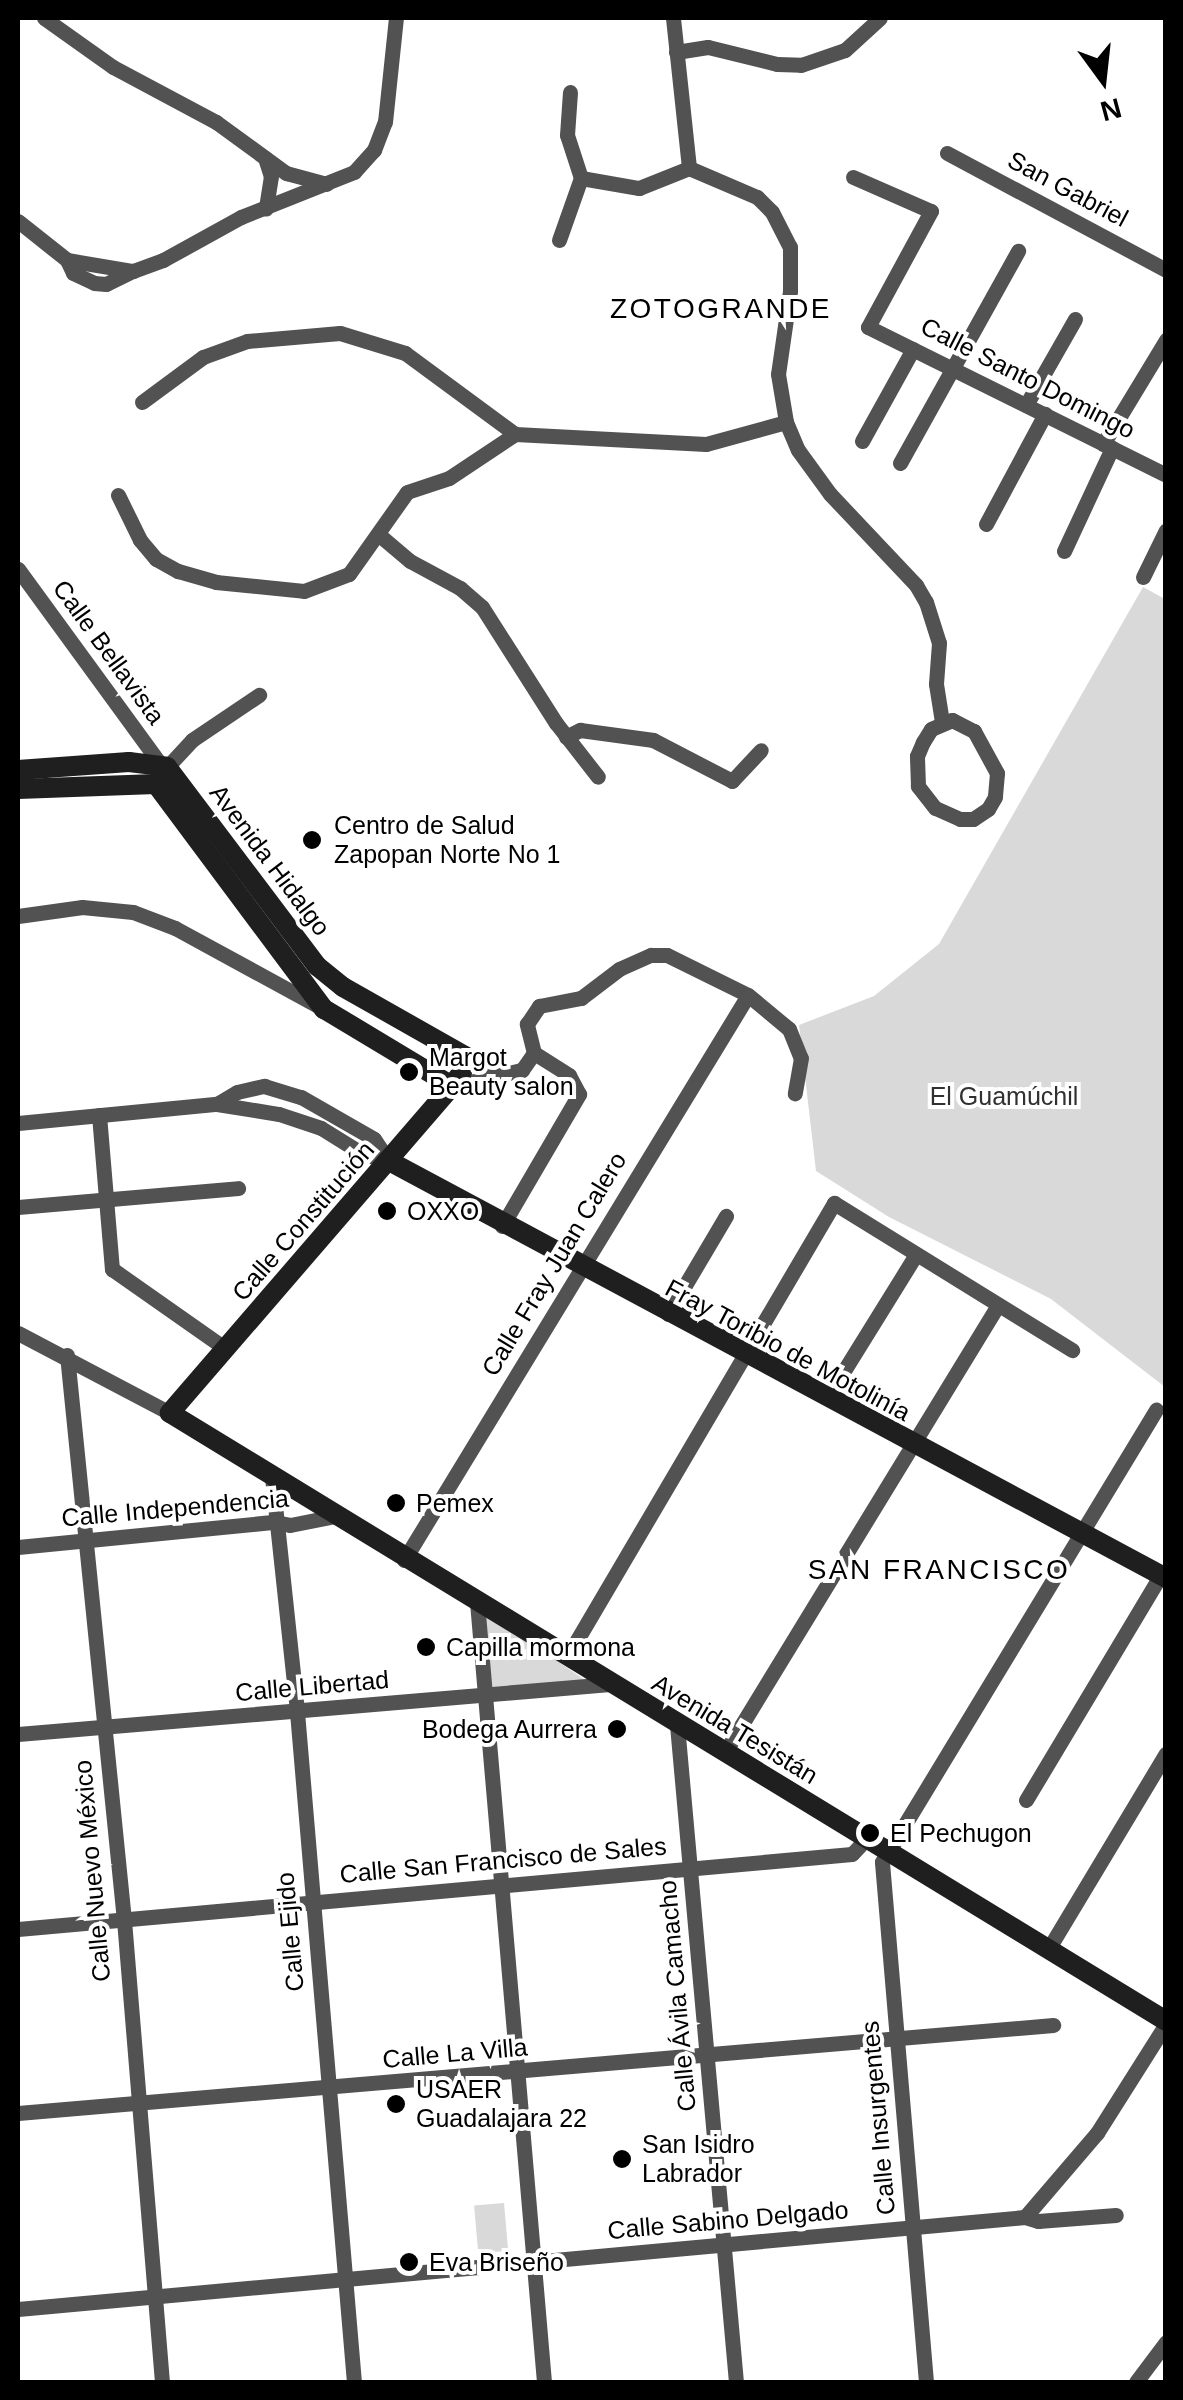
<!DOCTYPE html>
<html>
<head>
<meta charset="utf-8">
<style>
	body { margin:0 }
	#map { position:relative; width:1183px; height:2400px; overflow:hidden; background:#fff; font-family:Arial,sans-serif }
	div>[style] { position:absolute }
	.green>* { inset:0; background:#d9d9d9; transform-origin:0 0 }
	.street>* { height:15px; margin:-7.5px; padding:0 7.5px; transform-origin:7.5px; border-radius:7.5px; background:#525252 }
	.secondary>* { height:20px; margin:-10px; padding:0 10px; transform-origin:10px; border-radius:10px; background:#1f1f1f }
	.dots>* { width:28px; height:28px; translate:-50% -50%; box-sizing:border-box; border:5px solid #fff; border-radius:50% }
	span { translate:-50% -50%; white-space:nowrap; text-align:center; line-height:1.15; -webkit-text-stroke:8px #fff; paint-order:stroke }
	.street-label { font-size:25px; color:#000 }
	.poi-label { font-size:25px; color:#000 }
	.left { translate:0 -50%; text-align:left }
	.right { translate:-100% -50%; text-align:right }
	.park-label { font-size:25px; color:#303030 }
	.neighbourhood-label { font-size:28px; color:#000; letter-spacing:2.5px }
	.frame { position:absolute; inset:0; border:20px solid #000; pointer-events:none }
	.north { position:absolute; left:1053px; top:30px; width:100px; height:100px; -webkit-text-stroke:8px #fff; paint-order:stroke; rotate:165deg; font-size:28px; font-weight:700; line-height:40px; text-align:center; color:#000 }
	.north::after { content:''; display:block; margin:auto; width:35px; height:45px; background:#000; clip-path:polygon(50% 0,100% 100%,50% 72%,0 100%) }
</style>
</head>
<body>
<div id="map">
	<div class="green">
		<div style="clip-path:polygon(1143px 587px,1165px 599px,1165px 1387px,1051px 1299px,889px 1217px,816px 1171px,799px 1025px,874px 996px,939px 944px)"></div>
		<div style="clip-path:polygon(481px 1614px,557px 1661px,585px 1680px,488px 1691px)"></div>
		<div style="left:504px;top:2203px;width:48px;height:30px;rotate:85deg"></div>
	</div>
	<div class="street">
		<div style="left:44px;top:18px;width:85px;rotate:35.4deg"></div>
		<div style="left:113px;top:67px;width:117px;rotate:28.1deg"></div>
		<div style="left:216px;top:122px;width:87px;rotate:36.1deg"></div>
		<div style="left:286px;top:173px;width:42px;rotate:15deg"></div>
		<div style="left:673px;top:18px;width:151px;rotate:83.9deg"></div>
		<div style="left:689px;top:168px;width:74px;rotate:23.1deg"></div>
		<div style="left:757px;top:197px;width:21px;rotate:45deg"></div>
		<div style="left:772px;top:212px;width:39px;rotate:63deg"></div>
		<div style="left:790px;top:247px;width:44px;rotate:90deg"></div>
		<div style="left:790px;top:291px;width:84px;rotate:98.2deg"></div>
		<div style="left:778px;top:374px;width:49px;rotate:80.5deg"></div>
		<div style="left:786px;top:422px;width:30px;rotate:67deg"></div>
		<div style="left:798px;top:450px;width:54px;rotate:54deg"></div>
		<div style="left:830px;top:494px;width:125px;rotate:46.6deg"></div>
		<div style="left:916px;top:585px;width:20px;rotate:60deg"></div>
		<div style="left:926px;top:602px;width:43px;rotate:72.4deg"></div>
		<div style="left:939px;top:643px;width:41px;rotate:94.2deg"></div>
		<div style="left:936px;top:684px;width:38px;rotate:81deg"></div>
		<div style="left:676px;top:52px;width:32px;rotate:-9deg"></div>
		<div style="left:708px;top:47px;width:71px;rotate:13.8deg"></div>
		<div style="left:777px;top:64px;width:24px;rotate:2deg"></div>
		<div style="left:801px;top:65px;width:46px;rotate:-18.8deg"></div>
		<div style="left:845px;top:50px;width:47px;rotate:-42.4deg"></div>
		<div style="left:947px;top:153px;width:248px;rotate:28.1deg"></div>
		<div style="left:265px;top:158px;width:19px;rotate:72deg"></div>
		<div style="left:271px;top:176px;width:33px;rotate:99deg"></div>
		<div style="left:853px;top:177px;width:85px;rotate:23.6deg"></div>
		<div style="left:931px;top:211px;width:132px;rotate:118.5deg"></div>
		<div style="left:868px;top:327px;width:333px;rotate:26.4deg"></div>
		<div style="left:581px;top:178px;width:59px;rotate:9.8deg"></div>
		<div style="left:639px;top:188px;width:54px;rotate:-21.8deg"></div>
		<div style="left:18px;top:221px;width:63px;rotate:38.5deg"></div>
		<div style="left:67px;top:260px;width:67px;rotate:9.5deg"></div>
		<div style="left:133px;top:271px;width:32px;rotate:-20deg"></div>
		<div style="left:163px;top:260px;width:89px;rotate:-28.9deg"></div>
		<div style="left:241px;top:217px;width:122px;rotate:-21.7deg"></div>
		<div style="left:354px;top:172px;width:30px;rotate:-48deg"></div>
		<div style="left:374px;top:150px;width:30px;rotate:-69deg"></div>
		<div style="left:385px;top:122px;width:105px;rotate:-84deg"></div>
		<div style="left:559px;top:240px;width:66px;rotate:-70.5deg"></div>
		<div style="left:581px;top:178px;width:45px;rotate:-108deg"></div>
		<div style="left:567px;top:135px;width:43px;rotate:-86deg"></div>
		<div style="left:67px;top:260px;width:14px;rotate:65deg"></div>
		<div style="left:73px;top:273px;width:23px;rotate:25deg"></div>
		<div style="left:94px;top:283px;width:12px;rotate:5deg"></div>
		<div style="left:106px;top:284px;width:30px;rotate:-26deg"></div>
		<div style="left:142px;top:402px;width:76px;rotate:-36.4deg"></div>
		<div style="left:203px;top:357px;width:47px;rotate:-20deg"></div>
		<div style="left:247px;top:341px;width:93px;rotate:-4.9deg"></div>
		<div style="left:340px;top:333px;width:68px;rotate:17.1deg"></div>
		<div style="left:405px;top:353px;width:137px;rotate:36.4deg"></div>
		<div style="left:1026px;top:405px;width:99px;rotate:-60.3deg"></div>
		<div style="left:862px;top:441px;width:105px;rotate:-61deg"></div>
		<div style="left:1103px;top:444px;width:122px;rotate:-58.8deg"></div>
		<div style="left:900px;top:463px;width:243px;rotate:-60.9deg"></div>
		<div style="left:118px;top:495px;width:50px;rotate:63.9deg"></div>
		<div style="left:140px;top:540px;width:25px;rotate:50deg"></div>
		<div style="left:156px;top:559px;width:25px;rotate:29deg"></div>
		<div style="left:178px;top:571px;width:40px;rotate:16deg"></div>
		<div style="left:216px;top:582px;width:88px;rotate:5.8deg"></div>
		<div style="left:304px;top:591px;width:48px;rotate:-20.7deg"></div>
		<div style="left:349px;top:574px;width:100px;rotate:-54.7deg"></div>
		<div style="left:407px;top:492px;width:44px;rotate:-18.4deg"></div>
		<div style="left:449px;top:478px;width:79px;rotate:-33.7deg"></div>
		<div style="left:515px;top:434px;width:191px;rotate:3deg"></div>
		<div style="left:706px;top:444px;width:83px;rotate:-15.4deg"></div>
		<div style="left:986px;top:524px;width:125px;rotate:-61.8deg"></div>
		<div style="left:378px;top:534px;width:42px;rotate:40.2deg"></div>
		<div style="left:410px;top:561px;width:57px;rotate:28.4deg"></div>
		<div style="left:460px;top:588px;width:29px;rotate:41deg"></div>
		<div style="left:482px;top:607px;width:138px;rotate:57.5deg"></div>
		<div style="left:556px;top:723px;width:68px;rotate:52.1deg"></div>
		<div style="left:1064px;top:551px;width:114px;rotate:-65deg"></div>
		<div style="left:18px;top:569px;width:241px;rotate:53.9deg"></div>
		<div style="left:1143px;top:577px;width:52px;rotate:-63.9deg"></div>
		<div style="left:952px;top:720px;width:25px;rotate:27deg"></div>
		<div style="left:974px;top:731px;width:48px;rotate:61.3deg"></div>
		<div style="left:997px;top:773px;width:24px;rotate:95deg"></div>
		<div style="left:995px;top:797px;width:14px;rotate:120deg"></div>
		<div style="left:988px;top:809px;width:18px;rotate:146deg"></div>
		<div style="left:973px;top:819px;width:13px;rotate:180deg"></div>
		<div style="left:960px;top:819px;width:27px;rotate:-156deg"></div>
		<div style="left:935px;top:808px;width:28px;rotate:-128deg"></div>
		<div style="left:918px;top:786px;width:30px;rotate:-92deg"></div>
		<div style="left:917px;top:756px;width:15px;rotate:-67deg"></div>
		<div style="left:923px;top:742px;width:15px;rotate:-58deg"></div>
		<div style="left:931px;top:729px;width:23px;rotate:-23deg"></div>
		<div style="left:566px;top:737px;width:16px;rotate:-27deg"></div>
		<div style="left:580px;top:730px;width:74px;rotate:7.8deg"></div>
		<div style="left:653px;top:740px;width:89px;rotate:27.4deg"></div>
		<div style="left:732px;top:781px;width:42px;rotate:-46.9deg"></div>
		<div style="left:167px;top:767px;width:37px;rotate:-47deg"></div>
		<div style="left:192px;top:740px;width:81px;rotate:-33.9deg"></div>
		<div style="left:18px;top:916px;width:65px;rotate:-8deg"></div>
		<div style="left:82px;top:907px;width:51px;rotate:5.6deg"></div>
		<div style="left:133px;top:912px;width:45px;rotate:20.9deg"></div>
		<div style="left:175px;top:928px;width:165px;rotate:28.6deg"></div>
		<div style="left:465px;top:1056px;width:39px;rotate:30deg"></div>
		<div style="left:452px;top:1086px;width:72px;rotate:-12.9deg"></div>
		<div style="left:522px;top:1070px;width:21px;rotate:-55deg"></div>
		<div style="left:534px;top:1053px;width:30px;rotate:-104deg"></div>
		<div style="left:527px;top:1024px;width:22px;rotate:-56deg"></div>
		<div style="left:539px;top:1006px;width:43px;rotate:-10.8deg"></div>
		<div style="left:581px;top:998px;width:48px;rotate:-37.3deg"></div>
		<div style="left:619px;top:969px;width:35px;rotate:-24deg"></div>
		<div style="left:651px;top:955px;width:16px"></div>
		<div style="left:667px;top:955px;width:90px;rotate:26.3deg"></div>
		<div style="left:748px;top:995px;width:53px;rotate:39.7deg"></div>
		<div style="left:789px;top:1029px;width:31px;rotate:68deg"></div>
		<div style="left:801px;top:1058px;width:36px;rotate:100deg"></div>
		<div style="left:217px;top:1104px;width:63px;rotate:9.2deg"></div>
		<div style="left:279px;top:1114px;width:44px;rotate:18.4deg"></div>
		<div style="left:321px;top:1128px;width:49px;rotate:31.8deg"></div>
		<div style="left:363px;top:1154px;width:27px;rotate:15deg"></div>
		<div style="left:99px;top:1115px;width:155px;rotate:85.2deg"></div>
		<div style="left:112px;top:1269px;width:139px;rotate:35.1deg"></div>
		<div style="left:18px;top:1123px;width:200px;rotate:-5.5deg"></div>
		<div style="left:217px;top:1104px;width:23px;rotate:-31deg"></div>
		<div style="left:237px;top:1092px;width:28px;rotate:-13deg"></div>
		<div style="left:264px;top:1086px;width:39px;rotate:17deg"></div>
		<div style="left:301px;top:1097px;width:84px;rotate:29.9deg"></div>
		<div style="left:374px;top:1139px;width:27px;rotate:56deg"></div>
		<div style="left:18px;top:1207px;width:221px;rotate:-4.9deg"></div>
		<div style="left:502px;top:1226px;width:153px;rotate:-59.7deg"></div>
		<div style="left:579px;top:1094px;width:21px;rotate:-118deg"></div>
		<div style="left:569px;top:1075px;width:41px;rotate:-147.8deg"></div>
		<div style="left:668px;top:1314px;width:114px;rotate:-59.4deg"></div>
		<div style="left:18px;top:1333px;width:172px;rotate:27.8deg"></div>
		<div style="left:67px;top:1355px;width:568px;rotate:84.24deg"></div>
		<div style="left:124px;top:1920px;width:464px;rotate:85.3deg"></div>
		<div style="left:827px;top:1398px;width:167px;rotate:-58.2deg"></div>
		<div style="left:272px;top:1477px;width:236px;rotate:83.9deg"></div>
		<div style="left:297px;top:1712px;width:672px;rotate:85.14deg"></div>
		<div style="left:18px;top:1547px;width:258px;rotate:-5.6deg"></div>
		<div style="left:275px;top:1522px;width:15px;rotate:11deg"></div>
		<div style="left:290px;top:1525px;width:46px;rotate:-11.3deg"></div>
		<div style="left:404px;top:1560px;width:661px;rotate:-58.66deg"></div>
		<div style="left:477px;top:1602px;width:783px;rotate:85.09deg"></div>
		<div style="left:567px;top:1657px;width:527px;rotate:-59.54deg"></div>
		<div style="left:834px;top:1203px;width:280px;rotate:31.7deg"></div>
		<div style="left:677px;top:1725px;width:660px;rotate:84.87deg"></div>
		<div style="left:18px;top:1734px;width:594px;rotate:-4.83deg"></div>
		<div style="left:725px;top:1752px;width:524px;rotate:-58.59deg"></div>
		<div style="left:1026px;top:1800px;width:261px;rotate:-59.1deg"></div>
		<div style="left:18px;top:1929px;width:837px;rotate:-5.14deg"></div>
		<div style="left:852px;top:1854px;width:22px;rotate:-47deg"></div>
		<div style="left:1049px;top:1948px;width:227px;rotate:-59deg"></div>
		<div style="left:18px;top:2113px;width:1039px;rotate:-4.86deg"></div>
		<div style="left:1025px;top:2217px;width:111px;rotate:-49.4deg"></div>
		<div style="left:1097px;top:2133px;width:129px;rotate:-57.7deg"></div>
		<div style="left:18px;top:2309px;width:1011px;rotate:-5.22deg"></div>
		<div style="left:1025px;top:2217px;width:14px;rotate:17deg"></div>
		<div style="left:1038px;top:2221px;width:78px;rotate:-4.4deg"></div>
		<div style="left:926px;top:2382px;width:522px;rotate:-94.84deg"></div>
		<div style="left:882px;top:1862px;width:529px;rotate:-58.78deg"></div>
		<div style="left:1136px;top:2382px;width:50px;rotate:-53.1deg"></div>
	</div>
	<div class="secondary">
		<div style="left:18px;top:770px;width:111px;rotate:-4.1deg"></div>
		<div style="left:129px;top:762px;width:38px;rotate:7deg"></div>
		<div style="left:167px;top:767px;width:249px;rotate:53deg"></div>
		<div style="left:317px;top:966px;width:33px;rotate:39deg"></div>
		<div style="left:343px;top:987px;width:140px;rotate:29.5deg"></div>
		<div style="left:465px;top:1056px;width:16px;rotate:101deg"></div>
		<div style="left:462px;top:1072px;width:17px;rotate:126deg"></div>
		<div style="left:452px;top:1086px;width:432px;rotate:130.8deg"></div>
		<div style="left:170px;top:1413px;width:1167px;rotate:31.4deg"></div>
		<div style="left:18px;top:789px;width:138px;rotate:-2.1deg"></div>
		<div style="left:156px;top:784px;width:281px;rotate:53.3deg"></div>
		<div style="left:324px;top:1009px;width:149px;rotate:31deg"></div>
		<div style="left:389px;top:1161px;width:882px;rotate:28.22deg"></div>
	</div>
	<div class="dots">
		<div style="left:312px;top:840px;background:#000"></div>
		<div style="left:409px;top:1072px;background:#000"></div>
		<div style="left:387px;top:1211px;background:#000"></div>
		<div style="left:396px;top:1503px;background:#000"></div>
		<div style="left:426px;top:1647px;background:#000"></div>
		<div style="left:617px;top:1729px;background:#000"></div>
		<div style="left:870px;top:1833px;background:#000"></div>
		<div style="left:396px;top:2104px;background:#000"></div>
		<div style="left:622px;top:2159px;background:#000"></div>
		<div style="left:409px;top:2262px;background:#000"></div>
	</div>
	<div class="street-label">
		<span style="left:1068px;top:189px;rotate:28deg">San Gabriel</span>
		<span style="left:1028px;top:378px;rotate:27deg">Calle Santo Domingo</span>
		<span style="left:109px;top:652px;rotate:54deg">Calle Bellavista</span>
		<span style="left:270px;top:860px;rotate:53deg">Avenida Hidalgo</span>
		<span style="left:303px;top:1221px;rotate:-49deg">Calle Constitución</span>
		<span style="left:554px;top:1264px;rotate:-59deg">Calle Fray Juan Calero</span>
		<span style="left:788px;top:1350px;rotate:28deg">Fray Toribio de Motolinía</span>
		<span style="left:175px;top:1508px;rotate:-5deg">Calle Independencia</span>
		<span style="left:312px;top:1686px;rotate:-5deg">Calle Libertad</span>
		<span style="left:735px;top:1729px;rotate:31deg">Avenida Tesistán</span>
		<span style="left:503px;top:1860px;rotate:-5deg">Calle San Francisco de Sales</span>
		<span style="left:92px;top:1871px;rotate:-95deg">Calle Nuevo México</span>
		<span style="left:290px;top:1932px;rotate:-95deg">Calle Ejido</span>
		<span style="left:677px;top:1996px;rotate:-95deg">Calle Ávila Camacho</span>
		<span style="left:455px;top:2053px;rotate:-5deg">Calle La Villa</span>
		<span style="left:878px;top:2118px;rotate:-95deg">Calle Insurgentes</span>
		<span style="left:728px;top:2220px;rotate:-5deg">Calle Sabino Delgado</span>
	</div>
	<div class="poi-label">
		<span class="left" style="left:334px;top:840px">Centro de Salud<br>Zapopan Norte No 1</span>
		<span class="left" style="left:429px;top:1072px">Margot<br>Beauty salon</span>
		<span class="left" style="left:407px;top:1211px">OXXO</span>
		<span class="left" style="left:416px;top:1503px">Pemex</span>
		<span class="left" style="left:446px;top:1647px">Capilla mormona</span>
		<span class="right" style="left:597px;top:1729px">Bodega Aurrera</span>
		<span class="left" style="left:890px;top:1833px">El Pechugon</span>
		<span class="left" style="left:416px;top:2104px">USAER<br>Guadalajara 22</span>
		<span class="left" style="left:642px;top:2159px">San Isidro<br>Labrador</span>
		<span class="left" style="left:429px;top:2262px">Eva Briseño</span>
	</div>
	<div class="park-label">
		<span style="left:1004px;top:1096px">El Guamúchil</span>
	</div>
	<div class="neighbourhood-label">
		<span style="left:721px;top:309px">ZOTOGRANDE</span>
		<span style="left:939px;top:1570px">SAN FRANCISCO</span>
	</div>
	<div class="frame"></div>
	<div class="north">N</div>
</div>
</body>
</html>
